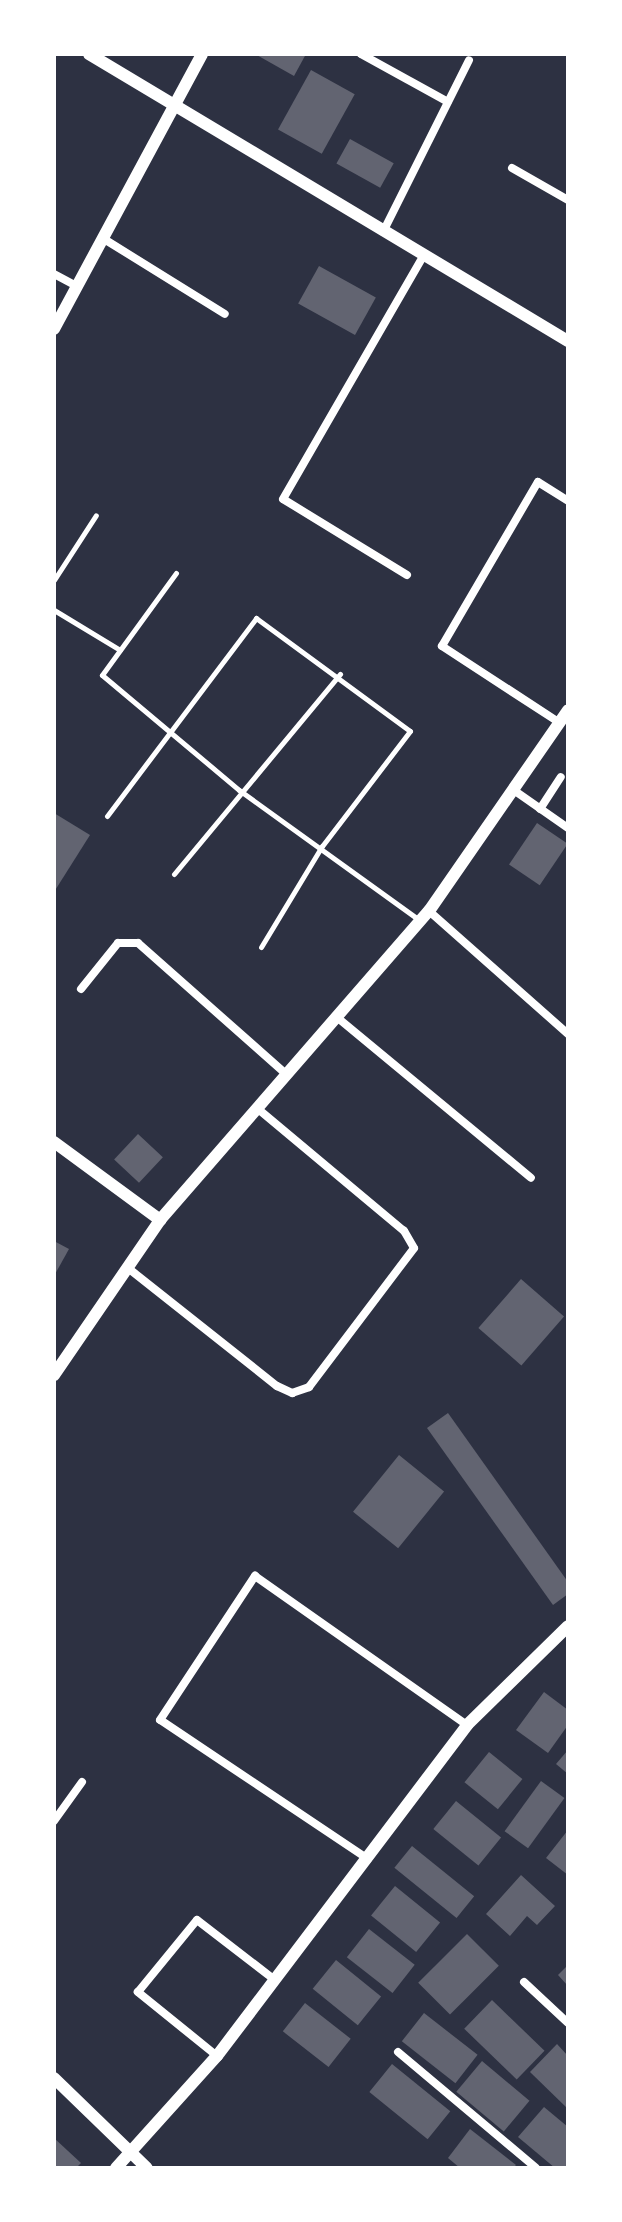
<!DOCTYPE html>
<html>
<head>
<meta charset="utf-8">
<style>
	body { margin:0 }
	#map { position:relative; width:622px; height:2222px; overflow:hidden; background:#2d3142; font-family:"Titillium Web",sans-serif }
	div>[style] { position:absolute }
	.building>* { inset:0; background:#626471; transform-origin:0 0 }
	.service>* { height:5px; margin:-2.5px; padding:0 2.5px; transform-origin:2.5px; border-radius:2.5px; background:#fff }
	.minor>* { height:8px; margin:-4px; padding:0 4px; transform-origin:4px; border-radius:4px; background:#fff }
	.tertiary>* { height:12px; margin:-6px; padding:0 6px; transform-origin:6px; border-radius:6px; background:#fff }
	span { translate:-50% -50%; white-space:nowrap; text-align:center; line-height:1.15; -webkit-text-stroke:8px #fff; paint-order:stroke }
	.frame { position:absolute; inset:0; border:56px solid #fff; pointer-events:none }
</style>
</head>
<body>
<div id="map">
	<div class="building">
		<div style="clip-path:polygon(255px 54px,306px 54px,294px 76px)"></div>
		<div style="left:311px;top:70px;width:50px;height:68px;rotate:29deg"></div>
		<div style="left:350px;top:139px;width:50px;height:28px;rotate:29deg"></div>
		<div style="left:319px;top:266px;width:65px;height:43px;rotate:29deg"></div>
		<div style="clip-path:polygon(54px 813px,90px 835px,54px 892px)"></div>
		<div style="left:537px;top:823px;width:37px;height:50px;rotate:34deg"></div>
		<div style="left:138px;top:1134px;width:34px;height:35px;rotate:43deg"></div>
		<div style="clip-path:polygon(54px 1241px,69px 1249px,54px 1276px)"></div>
		<div style="left:521px;top:1279px;width:57px;height:65px;rotate:41deg"></div>
		<div style="clip-path:polygon(448px 1413px,568px 1582px,568px 1594px,553px 1605px,427px 1428px)"></div>
		<div style="left:399px;top:1455px;width:58px;height:73px;rotate:39deg"></div>
		<div style="clip-path:polygon(544px 1692px,568px 1710px,568px 1725px,548px 1753px,516px 1730px)"></div>
		<div style="clip-path:polygon(568px 1750px,568px 1774px,556px 1764px)"></div>
		<div style="left:489px;top:1752px;width:43px;height:39px;rotate:39deg"></div>
		<div style="left:541px;top:1781px;width:29px;height:62px;rotate:36deg"></div>
		<div style="left:456px;top:1801px;width:58px;height:36px;rotate:39deg"></div>
		<div style="clip-path:polygon(568px 1830px,568px 1875px,546px 1858px)"></div>
		<div style="left:412px;top:1846px;width:80px;height:28px;rotate:39deg"></div>
		<div style="clip-path:polygon(521px 1875px,555px 1906px,537px 1925px,527px 1916px,510px 1936px,486px 1914px)"></div>
		<div style="left:395px;top:1886px;width:58px;height:38px;rotate:39deg"></div>
		<div style="left:369px;top:1929px;width:58px;height:36px;rotate:38deg"></div>
		<div style="left:467px;top:1934px;width:45px;height:69px;rotate:45deg"></div>
		<div style="left:336px;top:1960px;width:58px;height:37px;rotate:39deg"></div>
		<div style="clip-path:polygon(568px 1965px,568px 1986px,558px 1975px)"></div>
		<div style="left:492px;top:2000px;width:73px;height:40px;rotate:44deg"></div>
		<div style="left:305px;top:2003px;width:58px;height:36px;rotate:38deg"></div>
		<div style="left:424px;top:2013px;width:68px;height:36px;rotate:38deg"></div>
		<div style="clip-path:polygon(557px 2044px,568px 2056px,568px 2109px,530px 2072px)"></div>
		<div style="left:482px;top:2061px;width:62px;height:40px;rotate:40deg"></div>
		<div style="left:392px;top:2064px;width:75px;height:36px;rotate:39deg"></div>
		<div style="clip-path:polygon(544px 2107px,568px 2127px,568px 2168px,555px 2168px,518px 2137px)"></div>
		<div style="clip-path:polygon(470px 2129px,516px 2165px,513px 2168px,460px 2168px,448px 2158px)"></div>
		<div style="clip-path:polygon(54px 2138px,81px 2163px,76px 2168px,54px 2168px)"></div>
	</div>
	<div class="service">
		<div style="left:176px;top:573px;width:126px;rotate:126deg"></div>
		<div style="left:102px;top:675px;width:179px;rotate:40deg"></div>
		<div style="left:239px;top:790px;width:222px;rotate:35.8deg"></div>
		<div style="left:54px;top:580px;width:77px;rotate:-57.1deg"></div>
		<div style="left:54px;top:610px;width:77px;rotate:31.2deg"></div>
		<div style="left:107px;top:816px;width:248px;rotate:-53deg"></div>
		<div style="left:256px;top:618px;width:191px;rotate:36.3deg"></div>
		<div style="left:410px;top:731px;width:145px;rotate:127.4deg"></div>
		<div style="left:322px;top:846px;width:118px;rotate:121.1deg"></div>
		<div style="left:174px;top:874px;width:260px;rotate:-50.3deg"></div>
	</div>
	<div class="minor">
		<div style="left:361px;top:54px;width:99px;rotate:28.9deg"></div>
		<div style="left:512px;top:168px;width:64px;rotate:29.7deg"></div>
		<div style="left:383px;top:232px;width:192px;rotate:-63.4deg"></div>
		<div style="left:104px;top:239px;width:142px;rotate:31.8deg"></div>
		<div style="left:54px;top:274px;width:26px;rotate:28deg"></div>
		<div style="left:407px;top:575px;width:145px;rotate:-148.5deg"></div>
		<div style="left:283px;top:499px;width:280px;rotate:-60deg"></div>
		<div style="left:560px;top:723px;width:141px;rotate:-146.9deg"></div>
		<div style="left:442px;top:646px;width:190px;rotate:-59.7deg"></div>
		<div style="left:538px;top:482px;width:36px;rotate:32deg"></div>
		<div style="left:515px;top:791px;width:65px;rotate:34.9deg"></div>
		<div style="left:540px;top:809px;width:38px;rotate:-57deg"></div>
		<div style="left:429px;top:911px;width:186px;rotate:41.5deg"></div>
		<div style="left:81px;top:989px;width:59px;rotate:-51.2deg"></div>
		<div style="left:118px;top:943px;width:20px"></div>
		<div style="left:138px;top:943px;width:198px;rotate:41.5deg"></div>
		<div style="left:339px;top:1019px;width:249px;rotate:39.6deg"></div>
		<div style="left:128px;top:1268px;width:190px;rotate:38.4deg"></div>
		<div style="left:277px;top:1386px;width:17px;rotate:25deg"></div>
		<div style="left:292px;top:1393px;width:18px;rotate:-19deg"></div>
		<div style="left:309px;top:1387px;width:174px;rotate:-52.9deg"></div>
		<div style="left:414px;top:1248px;width:20px;rotate:-120deg"></div>
		<div style="left:404px;top:1231px;width:190px;rotate:-140.1deg"></div>
		<div style="left:54px;top:1821px;width:48px;rotate:-54.3deg"></div>
		<div style="left:368px;top:1859px;width:250px;rotate:-146.2deg"></div>
		<div style="left:160px;top:1720px;width:173px;rotate:-56.6deg"></div>
		<div style="left:255px;top:1576px;width:259px;rotate:35.1deg"></div>
		<div style="left:524px;top:1982px;width:60px;rotate:43deg"></div>
		<div style="left:398px;top:2052px;width:180px;rotate:40deg"></div>
		<div style="left:217px;top:2056px;width:102px;rotate:-141deg"></div>
		<div style="left:138px;top:1992px;width:93px;rotate:-50.7deg"></div>
		<div style="left:197px;top:1920px;width:98px;rotate:37.6deg"></div>
	</div>
	<div class="tertiary">
		<div style="left:89px;top:54px;width:558px;rotate:30.93deg"></div>
		<div style="left:54px;top:329px;width:312px;rotate:-61.7deg"></div>
		<div style="left:54px;top:1142px;width:132px;rotate:36.3deg"></div>
		<div style="left:54px;top:1375px;width:188px;rotate:-55.6deg"></div>
		<div style="left:160px;top:1220px;width:410px;rotate:-49deg"></div>
		<div style="left:429px;top:911px;width:244px;rotate:-55.3deg"></div>
		<div style="left:54px;top:2078px;width:129px;rotate:44.1deg"></div>
		<div style="left:116px;top:2168px;width:151px;rotate:-48deg"></div>
		<div style="left:217px;top:2056px;width:415px;rotate:-52.9deg"></div>
		<div style="left:467px;top:1725px;width:141px;rotate:-44.4deg"></div>
	</div>
	<div class="frame"></div>
</div>
</body>
</html>
